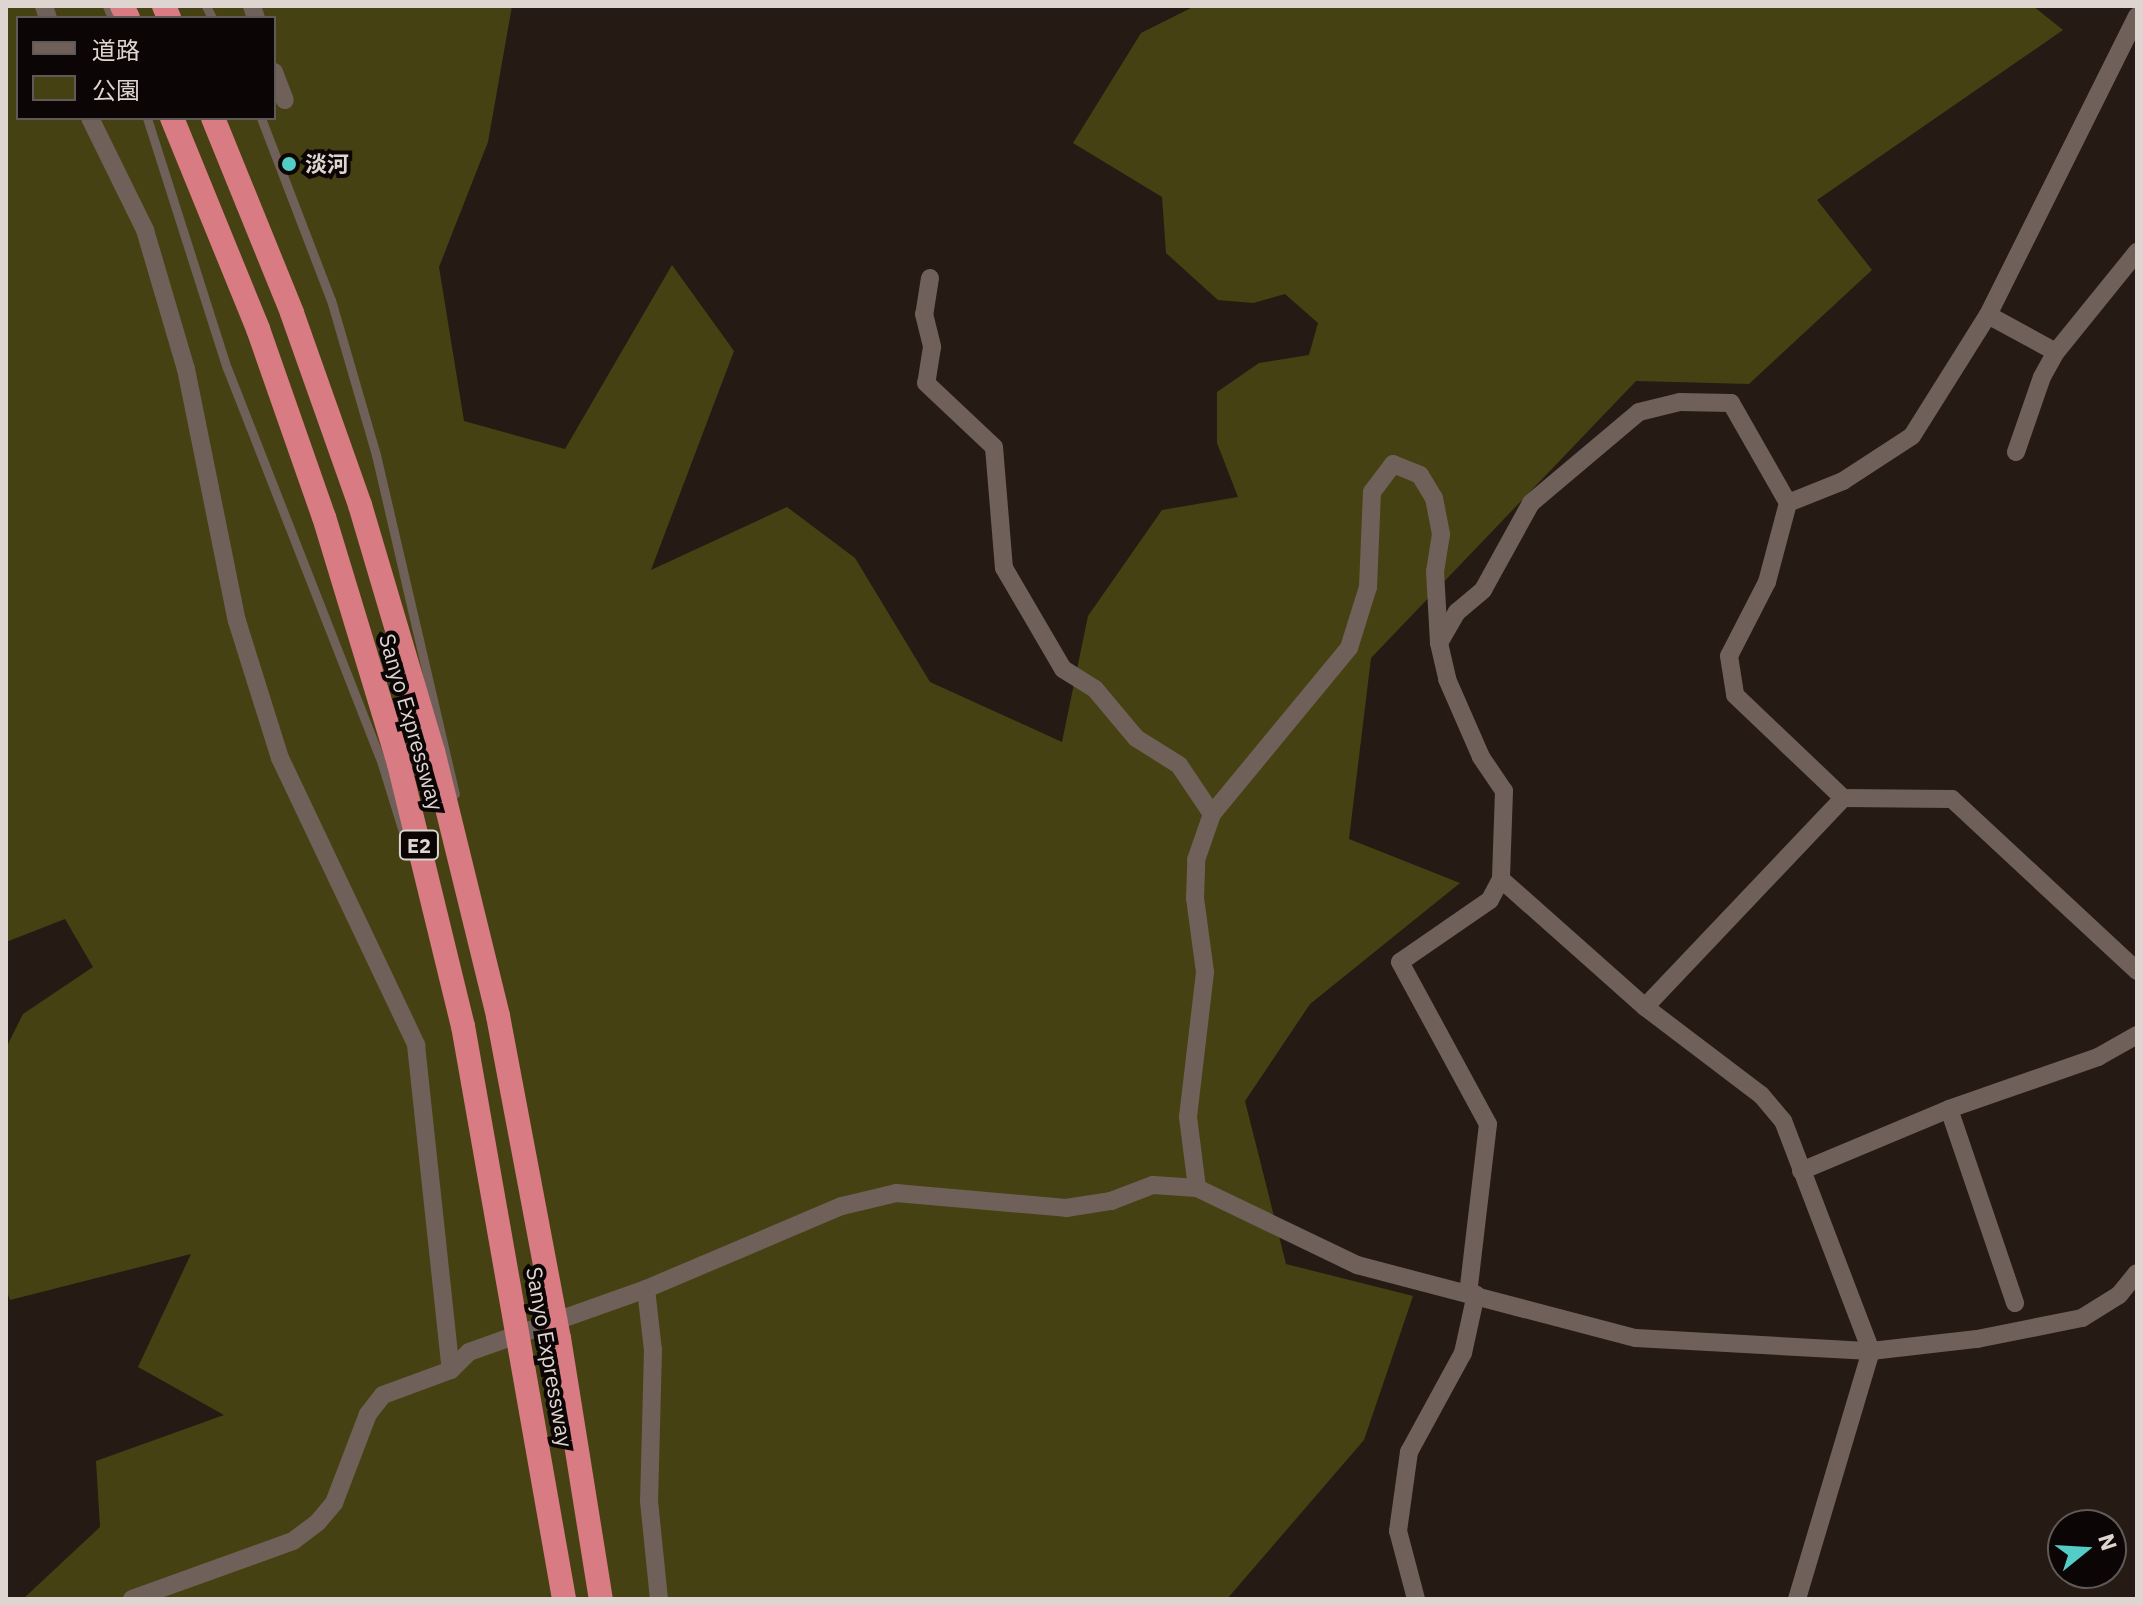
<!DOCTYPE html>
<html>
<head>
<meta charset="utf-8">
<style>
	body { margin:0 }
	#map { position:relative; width:2143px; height:1605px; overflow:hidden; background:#261a14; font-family:"IBM Plex Sans","Noto Sans JP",sans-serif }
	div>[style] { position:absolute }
	.green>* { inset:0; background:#464112 }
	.lane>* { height:9px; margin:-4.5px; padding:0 4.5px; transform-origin:4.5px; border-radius:4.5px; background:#70605a }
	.street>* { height:18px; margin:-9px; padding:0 9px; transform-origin:9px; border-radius:9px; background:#70605a }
	.highway>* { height:24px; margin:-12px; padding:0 12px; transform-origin:12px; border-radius:12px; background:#d87b82 }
	.dots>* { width:22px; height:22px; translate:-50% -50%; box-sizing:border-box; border:4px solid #0b0605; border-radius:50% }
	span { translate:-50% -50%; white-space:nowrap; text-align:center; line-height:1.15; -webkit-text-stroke:8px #0b0605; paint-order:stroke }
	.shield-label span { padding:2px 6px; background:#0b0605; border:2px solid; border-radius:6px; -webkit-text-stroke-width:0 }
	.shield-label { font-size:20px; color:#ded5d1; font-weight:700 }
	.poi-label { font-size:22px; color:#ded5d1; font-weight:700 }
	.left { translate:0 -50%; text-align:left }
	.street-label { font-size:22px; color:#ded5d1 }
	.frame { position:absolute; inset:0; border:8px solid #ded5d1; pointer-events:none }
	.legend { position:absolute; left:16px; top:16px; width:260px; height:104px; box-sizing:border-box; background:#0b0605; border:2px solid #5f5957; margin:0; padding:10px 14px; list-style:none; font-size:24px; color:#ded5d1 }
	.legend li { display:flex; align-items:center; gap:16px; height:40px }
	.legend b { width:40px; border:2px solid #5f5957 }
	.north { position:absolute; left:2047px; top:1509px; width:80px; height:80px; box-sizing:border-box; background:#0b0605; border:2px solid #5f5957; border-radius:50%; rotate:72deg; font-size:22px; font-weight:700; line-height:32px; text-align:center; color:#ded5d1 }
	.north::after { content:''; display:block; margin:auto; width:28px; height:36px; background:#54cdc6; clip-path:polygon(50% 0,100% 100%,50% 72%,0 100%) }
</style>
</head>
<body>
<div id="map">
	<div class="green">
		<div style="clip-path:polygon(evenodd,6px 6px,512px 6px,488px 142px,439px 267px,464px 421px,565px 449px,672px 265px,734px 351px,651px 570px,787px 507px,855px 558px,930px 682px,1062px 742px,1088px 616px,1162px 510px,1238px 497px,1217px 443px,1217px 392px,1259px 363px,1309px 355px,1318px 323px,1285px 294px,1253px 303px,1218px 300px,1166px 253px,1162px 197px,1073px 143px,1141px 33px,1195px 6px,2033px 6px,2063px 30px,1817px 200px,1872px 270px,1749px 384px,1636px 381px,1371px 658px,1349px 839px,1460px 883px,1310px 1004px,1245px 1101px,1286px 1264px,1413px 1296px,1364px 1440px,1227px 1599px,23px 1599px,100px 1527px,96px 1461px,224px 1415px,138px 1367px,191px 1254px,10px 1300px,6px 1289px,6px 1048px,23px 1014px,93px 967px,65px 919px,6px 942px,6px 6px,18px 18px,274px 18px,274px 118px,18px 118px,18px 18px)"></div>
	</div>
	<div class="lane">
		<div style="left:107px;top:6px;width:13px;rotate:67deg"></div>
		<div style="left:206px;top:6px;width:13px;rotate:63deg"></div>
		<div style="left:147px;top:118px;width:262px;rotate:72.3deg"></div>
		<div style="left:227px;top:368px;width:425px;rotate:68.6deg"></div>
		<div style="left:382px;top:764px;width:91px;rotate:72.8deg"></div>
		<div style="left:261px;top:118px;width:195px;rotate:69deg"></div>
		<div style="left:331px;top:300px;width:161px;rotate:73.8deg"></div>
		<div style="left:376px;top:455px;width:348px;rotate:76.9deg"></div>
	</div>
	<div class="street">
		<div style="left:44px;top:6px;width:13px;rotate:72deg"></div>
		<div style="left:252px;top:6px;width:13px;rotate:72deg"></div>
		<div style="left:274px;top:72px;width:30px;rotate:69deg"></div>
		<div style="left:90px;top:118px;width:125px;rotate:63.8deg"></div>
		<div style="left:145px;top:230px;width:145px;rotate:73.6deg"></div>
		<div style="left:186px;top:369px;width:257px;rotate:78.6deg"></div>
		<div style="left:237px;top:621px;width:144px;rotate:72.6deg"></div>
		<div style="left:280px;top:758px;width:318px;rotate:64.6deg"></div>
		<div style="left:416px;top:1045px;width:327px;rotate:83.9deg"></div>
		<div style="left:930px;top:278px;width:36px;rotate:99deg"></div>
		<div style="left:924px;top:314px;width:34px;rotate:76deg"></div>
		<div style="left:932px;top:347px;width:36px;rotate:99deg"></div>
		<div style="left:926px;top:383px;width:93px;rotate:43.3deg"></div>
		<div style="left:994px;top:447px;width:121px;rotate:85.3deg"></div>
		<div style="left:1004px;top:568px;width:117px;rotate:59.7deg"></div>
		<div style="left:1063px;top:669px;width:38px;rotate:32deg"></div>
		<div style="left:1095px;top:689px;width:64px;rotate:50.1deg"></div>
		<div style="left:1136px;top:738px;width:51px;rotate:32.1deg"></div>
		<div style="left:1179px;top:765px;width:59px;rotate:56deg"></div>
		<div style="left:1988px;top:315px;width:77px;rotate:28.6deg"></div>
		<div style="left:2016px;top:452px;width:79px;rotate:-70.9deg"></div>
		<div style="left:2042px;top:377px;width:29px;rotate:-61deg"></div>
		<div style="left:2056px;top:352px;width:129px;rotate:-51deg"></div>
		<div style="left:1788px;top:503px;width:59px;rotate:-21.8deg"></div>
		<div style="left:1843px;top:481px;width:82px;rotate:-33.1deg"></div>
		<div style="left:1912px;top:436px;width:143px;rotate:-57.9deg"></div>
		<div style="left:1988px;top:315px;width:334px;rotate:-63.5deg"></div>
		<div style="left:1439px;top:643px;width:37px;rotate:77deg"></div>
		<div style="left:1447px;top:679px;width:85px;rotate:66.4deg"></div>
		<div style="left:1481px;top:757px;width:41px;rotate:55.9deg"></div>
		<div style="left:1504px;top:791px;width:88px;rotate:92deg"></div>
		<div style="left:1501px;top:879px;width:24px;rotate:118deg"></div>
		<div style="left:1490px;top:900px;width:109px;rotate:145.4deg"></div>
		<div style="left:1400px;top:962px;width:184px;rotate:61.5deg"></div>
		<div style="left:1488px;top:1124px;width:171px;rotate:96.7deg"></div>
		<div style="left:1645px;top:1007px;width:288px;rotate:-46.5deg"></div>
		<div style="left:1949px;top:1109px;width:205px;rotate:71.2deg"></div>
		<div style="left:1801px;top:1171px;width:160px;rotate:-22.7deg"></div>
		<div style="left:1949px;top:1109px;width:158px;rotate:-19.2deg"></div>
		<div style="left:2098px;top:1057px;width:45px;rotate:-29.4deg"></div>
		<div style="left:1197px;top:1188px;width:72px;rotate:-97.2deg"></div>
		<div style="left:1188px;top:1117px;width:146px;rotate:-83.3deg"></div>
		<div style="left:1205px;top:972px;width:75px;rotate:-97.7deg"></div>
		<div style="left:1195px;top:898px;width:38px;rotate:-88deg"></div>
		<div style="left:1196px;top:860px;width:49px;rotate:-70.8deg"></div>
		<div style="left:1212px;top:814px;width:215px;rotate:-50.5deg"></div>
		<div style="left:1349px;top:648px;width:64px;rotate:-72.7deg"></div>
		<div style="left:1368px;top:587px;width:95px;rotate:-87.6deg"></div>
		<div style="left:1372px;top:492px;width:35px;rotate:-53deg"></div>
		<div style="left:1393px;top:464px;width:29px;rotate:22deg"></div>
		<div style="left:1420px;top:475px;width:27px;rotate:59deg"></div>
		<div style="left:1434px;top:498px;width:37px;rotate:79deg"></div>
		<div style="left:1441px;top:534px;width:37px;rotate:99deg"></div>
		<div style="left:1435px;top:571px;width:72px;rotate:86.8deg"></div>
		<div style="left:1439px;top:643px;width:36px;rotate:-60deg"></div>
		<div style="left:1457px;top:612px;width:34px;rotate:-40deg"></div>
		<div style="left:1483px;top:590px;width:99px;rotate:-61.1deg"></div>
		<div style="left:1531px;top:503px;width:141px;rotate:-40.1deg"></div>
		<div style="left:1639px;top:412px;width:42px;rotate:-13.7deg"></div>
		<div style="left:1680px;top:402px;width:51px;rotate:1.1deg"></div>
		<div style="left:1731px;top:403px;width:115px;rotate:60.3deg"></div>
		<div style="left:1788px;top:503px;width:82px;rotate:104.9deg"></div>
		<div style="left:1767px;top:582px;width:83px;rotate:117.2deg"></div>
		<div style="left:1729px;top:656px;width:39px;rotate:81deg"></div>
		<div style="left:1735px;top:695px;width:149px;rotate:43.6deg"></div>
		<div style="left:1843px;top:798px;width:109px;rotate:0.5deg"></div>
		<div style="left:1952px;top:799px;width:253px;rotate:42.9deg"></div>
		<div style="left:646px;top:1289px;width:61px;rotate:83.5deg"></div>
		<div style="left:653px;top:1350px;width:151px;rotate:91.5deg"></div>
		<div style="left:649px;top:1501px;width:99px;rotate:84.2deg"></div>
		<div style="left:132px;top:1599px;width:171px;rotate:-19.8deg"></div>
		<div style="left:293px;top:1541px;width:31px;rotate:-37deg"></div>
		<div style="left:318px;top:1522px;width:25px;rotate:-50deg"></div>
		<div style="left:334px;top:1503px;width:95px;rotate:-69.1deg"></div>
		<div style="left:368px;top:1414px;width:24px;rotate:-52deg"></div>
		<div style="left:383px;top:1395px;width:72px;rotate:-20.2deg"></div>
		<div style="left:451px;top:1370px;width:25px;rotate:-45deg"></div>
		<div style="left:469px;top:1352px;width:188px;rotate:-19.6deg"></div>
		<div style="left:646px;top:1289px;width:213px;rotate:-23deg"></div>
		<div style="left:842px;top:1206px;width:56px;rotate:-13.5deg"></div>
		<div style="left:896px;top:1193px;width:171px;rotate:5deg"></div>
		<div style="left:1066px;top:1208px;width:46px;rotate:-8.8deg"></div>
		<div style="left:1111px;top:1201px;width:45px;rotate:-20.9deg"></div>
		<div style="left:1153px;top:1185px;width:44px;rotate:3.9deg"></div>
		<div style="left:1197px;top:1188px;width:178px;rotate:25.7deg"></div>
		<div style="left:1357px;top:1265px;width:288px;rotate:14.7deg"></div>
		<div style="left:1636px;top:1338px;width:235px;rotate:3.2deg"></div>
		<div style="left:1871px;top:1351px;width:246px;rotate:-110.9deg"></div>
		<div style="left:1783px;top:1121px;width:34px;rotate:-130deg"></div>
		<div style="left:1761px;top:1095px;width:146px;rotate:-142.8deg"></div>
		<div style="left:1645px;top:1007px;width:193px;rotate:-138.4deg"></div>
		<div style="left:1416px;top:1599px;width:70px;rotate:-104.8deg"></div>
		<div style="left:1398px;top:1531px;width:80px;rotate:-82.1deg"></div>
		<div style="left:1409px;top:1452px;width:113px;rotate:-61.4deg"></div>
		<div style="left:1463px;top:1353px;width:60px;rotate:-77.6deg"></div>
		<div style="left:1797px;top:1599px;width:259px;rotate:-73.4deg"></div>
		<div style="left:1871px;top:1351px;width:107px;rotate:-6.5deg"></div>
		<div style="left:1977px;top:1339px;width:107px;rotate:-11.3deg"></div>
		<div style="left:2082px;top:1318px;width:44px;rotate:-31.9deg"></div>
		<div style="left:2119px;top:1295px;width:28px;rotate:-51deg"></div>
	</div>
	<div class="highway">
		<div style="left:122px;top:6px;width:13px;rotate:63deg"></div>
		<div style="left:164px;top:6px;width:13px;rotate:67deg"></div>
		<div style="left:172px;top:118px;width:228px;rotate:67.8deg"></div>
		<div style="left:258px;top:329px;width:199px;rotate:70.7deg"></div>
		<div style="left:324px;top:517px;width:258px;rotate:73.1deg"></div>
		<div style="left:399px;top:764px;width:270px;rotate:76.3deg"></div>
		<div style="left:463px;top:1026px;width:582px;rotate:80deg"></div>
		<div style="left:213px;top:118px;width:210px;rotate:67.9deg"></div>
		<div style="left:292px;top:313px;width:204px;rotate:70.5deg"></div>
		<div style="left:360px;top:505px;width:257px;rotate:73.5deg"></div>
		<div style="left:433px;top:751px;width:273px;rotate:76.2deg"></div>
		<div style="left:498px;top:1016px;width:328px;rotate:79.3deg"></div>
		<div style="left:559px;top:1338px;width:264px;rotate:80.9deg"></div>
	</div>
	<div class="dots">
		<div style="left:289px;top:164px;background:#54cdc6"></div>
	</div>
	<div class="shield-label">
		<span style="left:419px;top:845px">E2</span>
	</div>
	<div class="poi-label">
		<span class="left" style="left:305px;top:164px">淡河</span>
	</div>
	<div class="street-label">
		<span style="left:412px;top:722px;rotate:74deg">Sanyo Expressway</span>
		<span style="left:550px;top:1357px;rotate:80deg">Sanyo Expressway</span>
	</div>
	<div class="frame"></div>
	<ul class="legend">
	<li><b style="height:10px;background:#70605a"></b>道路</li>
	<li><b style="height:22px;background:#464112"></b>公園</li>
	</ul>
	<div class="north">N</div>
</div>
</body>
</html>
